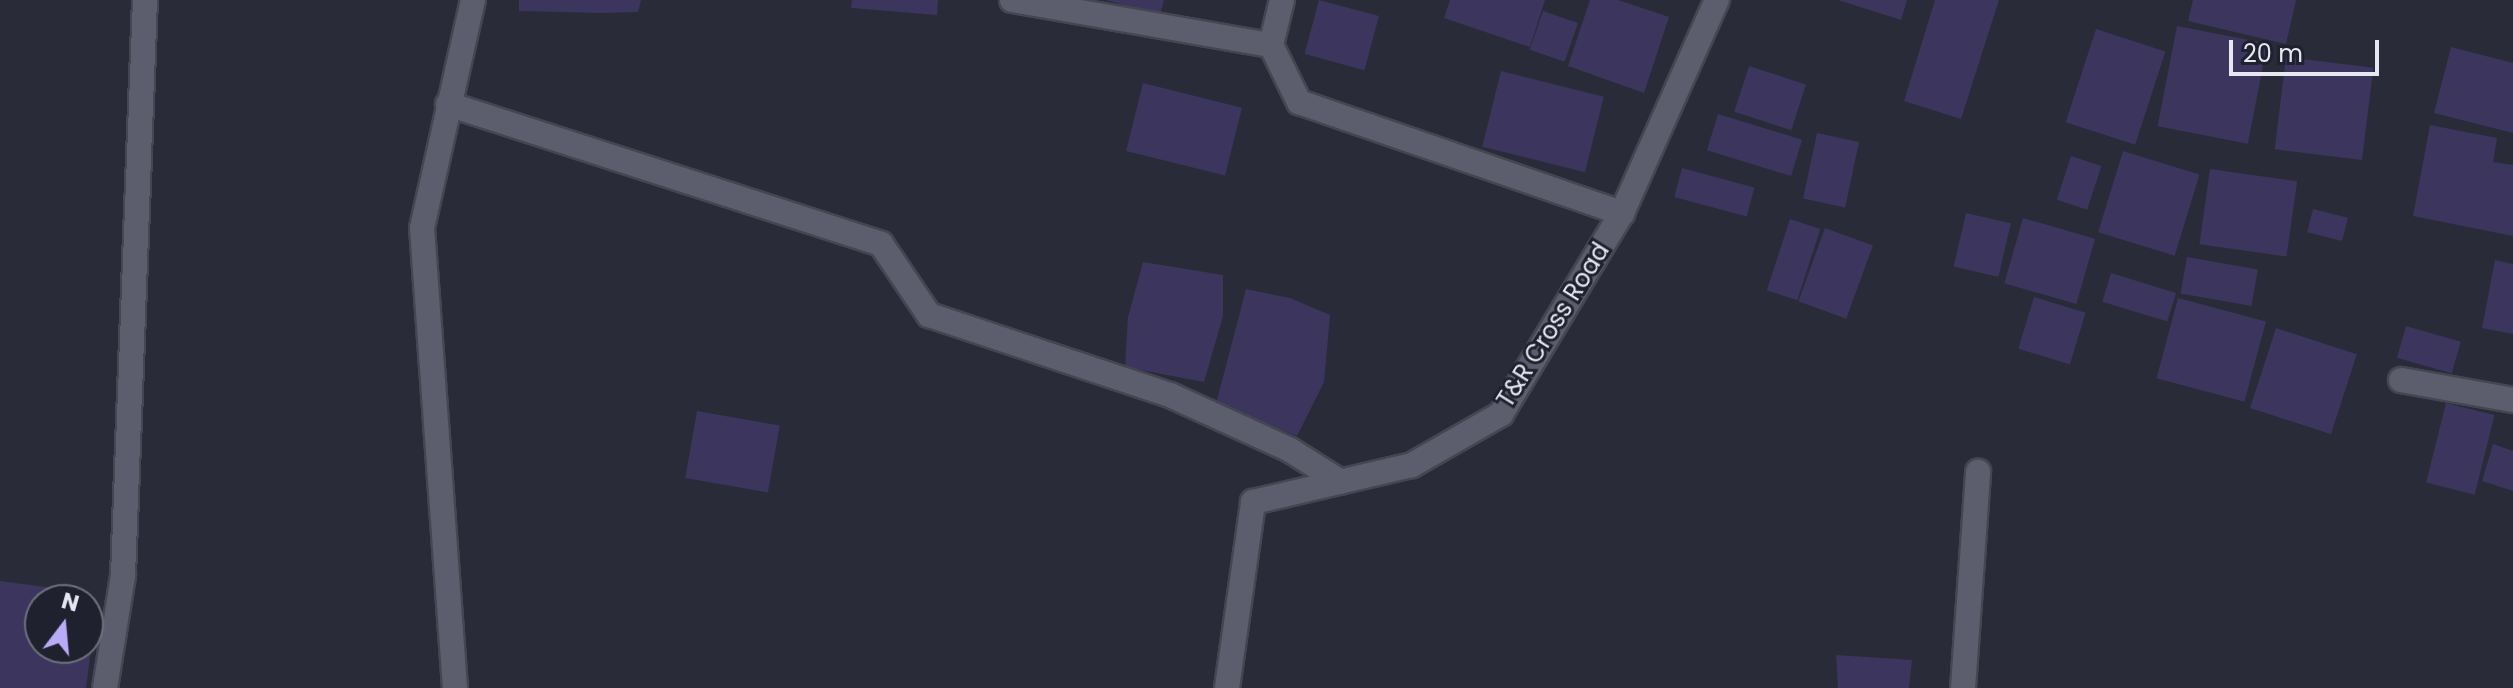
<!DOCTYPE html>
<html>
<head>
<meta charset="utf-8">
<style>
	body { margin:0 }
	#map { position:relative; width:2513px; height:688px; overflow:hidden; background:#292b38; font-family:Poppins,sans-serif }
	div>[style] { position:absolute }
	.building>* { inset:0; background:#3c355d; transform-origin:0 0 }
	.roads { filter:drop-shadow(2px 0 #454651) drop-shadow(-2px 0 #454651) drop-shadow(0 2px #454651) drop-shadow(0 -2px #454651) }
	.street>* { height:24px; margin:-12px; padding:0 12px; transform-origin:12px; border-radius:12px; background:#5c5e6e }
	span { translate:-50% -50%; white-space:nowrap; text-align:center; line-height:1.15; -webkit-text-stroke:6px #20212e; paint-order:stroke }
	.street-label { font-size:24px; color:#e6e7f1 }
	.north { position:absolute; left:24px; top:584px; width:80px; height:80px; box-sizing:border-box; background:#20212e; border:2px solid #6f707c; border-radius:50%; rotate:16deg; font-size:22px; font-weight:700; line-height:32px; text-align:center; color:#e6e7f1 }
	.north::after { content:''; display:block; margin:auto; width:28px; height:36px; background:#b8abf7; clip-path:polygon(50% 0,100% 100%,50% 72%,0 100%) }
	.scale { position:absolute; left:2229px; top:40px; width:150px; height:36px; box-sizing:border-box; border:4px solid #e6e7f1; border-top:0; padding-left:10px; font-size:24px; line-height:28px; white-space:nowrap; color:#e6e7f1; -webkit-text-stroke:6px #20212e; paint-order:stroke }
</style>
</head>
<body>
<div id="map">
	<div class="building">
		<div style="clip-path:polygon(519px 0,641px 0,638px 12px,602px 13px,519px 11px)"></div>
		<div style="clip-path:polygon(852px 0,938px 0,937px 15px,851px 8px)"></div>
		<div style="clip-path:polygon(1105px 0,1164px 0,1160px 15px)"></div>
		<div style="left:1319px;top:0;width:62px;height:56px;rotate:15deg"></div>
		<div style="clip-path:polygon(1450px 0,1545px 0,1530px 47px,1444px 18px)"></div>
		<div style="clip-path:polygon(1590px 0,1618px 0,1669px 17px,1644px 93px,1568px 66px)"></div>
		<div style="clip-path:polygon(1838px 0,1907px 0,1901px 20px)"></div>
		<div style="clip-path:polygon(1935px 0,1999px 0,1961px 119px,1904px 101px)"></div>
		<div style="clip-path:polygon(2193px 0,2296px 0,2286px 44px,2188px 21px)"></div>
		<div style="left:1543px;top:11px;width:37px;height:41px;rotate:19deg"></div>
		<div style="left:2177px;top:26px;width:92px;height:102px;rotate:11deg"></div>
		<div style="left:2096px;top:29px;width:73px;height:98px;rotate:18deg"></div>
		<div style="clip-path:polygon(2451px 47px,2513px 63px,2513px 133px,2434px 113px)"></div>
		<div style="left:2286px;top:57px;width:88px;height:93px;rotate:7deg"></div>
		<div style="left:1749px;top:66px;width:60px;height:48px;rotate:18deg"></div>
		<div style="left:1501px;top:71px;width:106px;height:78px;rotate:14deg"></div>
		<div style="left:1143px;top:83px;width:102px;height:70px;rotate:14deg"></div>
		<div style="left:1718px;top:114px;width:88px;height:38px;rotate:17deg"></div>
		<div style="clip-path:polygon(2430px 125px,2497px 138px,2493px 162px,2513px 165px,2513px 236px,2413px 216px)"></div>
		<div style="left:1817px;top:133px;width:43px;height:67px;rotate:12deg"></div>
		<div style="left:2123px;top:151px;width:80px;height:85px;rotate:17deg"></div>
		<div style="left:2071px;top:156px;width:32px;height:46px;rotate:18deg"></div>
		<div style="left:1682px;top:168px;width:75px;height:30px;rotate:15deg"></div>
		<div style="left:2210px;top:169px;width:88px;height:76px;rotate:8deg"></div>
		<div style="left:2313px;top:209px;width:36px;height:24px;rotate:14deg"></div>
		<div style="left:1966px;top:213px;width:46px;height:55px;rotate:13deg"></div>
		<div style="left:2023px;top:218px;width:75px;height:68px;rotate:16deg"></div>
		<div style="left:1790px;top:219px;width:32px;height:75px;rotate:18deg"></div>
		<div style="left:1825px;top:228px;width:51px;height:78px;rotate:20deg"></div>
		<div style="left:2187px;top:257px;width:72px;height:37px;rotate:10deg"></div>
		<div style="clip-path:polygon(2495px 260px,2513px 264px,2513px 334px,2482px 328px)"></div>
		<div style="clip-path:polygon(1143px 262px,1223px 275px,1223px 316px,1204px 382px,1125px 367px,1128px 317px)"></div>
		<div style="left:2111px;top:273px;width:68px;height:30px;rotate:17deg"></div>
		<div style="clip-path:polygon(1246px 289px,1290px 298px,1330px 315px,1324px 382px,1297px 436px,1216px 404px)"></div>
		<div style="left:2034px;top:297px;width:54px;height:54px;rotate:17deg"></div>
		<div style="left:2178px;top:298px;width:91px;height:83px;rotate:15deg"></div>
		<div style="left:2406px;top:326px;width:57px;height:33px;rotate:16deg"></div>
		<div style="left:2276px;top:328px;width:85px;height:84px;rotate:18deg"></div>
		<div style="left:2446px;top:403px;width:50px;height:82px;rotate:14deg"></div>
		<div style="left:697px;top:411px;width:84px;height:68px;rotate:10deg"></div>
		<div style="clip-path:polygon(2493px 444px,2513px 451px,2513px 491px,2482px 481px)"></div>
		<div style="clip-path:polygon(0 581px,68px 590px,67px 600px,40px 600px,40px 648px,88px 648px,88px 632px,93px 633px,86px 688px,0 688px)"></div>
		<div style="clip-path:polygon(1836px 655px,1912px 660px,1909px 688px,1838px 688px)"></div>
	</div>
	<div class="roads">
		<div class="street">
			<div style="left:1012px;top:0;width:263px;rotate:9.9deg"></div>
			<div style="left:1282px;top:0;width:46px;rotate:103.7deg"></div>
			<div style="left:1271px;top:45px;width:64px;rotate:63.8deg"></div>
			<div style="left:1299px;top:102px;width:342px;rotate:19deg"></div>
			<div style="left:448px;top:104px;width:455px;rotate:17.9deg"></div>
			<div style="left:881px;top:244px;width:86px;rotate:55.9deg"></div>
			<div style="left:929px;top:315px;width:254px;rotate:18.4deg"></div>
			<div style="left:1170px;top:395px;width:132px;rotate:24.6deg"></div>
			<div style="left:1290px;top:450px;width:60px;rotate:32.1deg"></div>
			<div style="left:2401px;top:380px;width:114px;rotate:10.1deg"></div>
			<div style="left:105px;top:688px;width:114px;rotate:-80.9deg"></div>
			<div style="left:123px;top:575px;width:575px;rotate:-87.81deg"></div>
			<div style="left:455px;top:688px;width:461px;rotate:-94.1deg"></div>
			<div style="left:422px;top:228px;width:234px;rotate:-77.4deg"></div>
			<div style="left:1227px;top:688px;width:188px;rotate:-82deg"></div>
			<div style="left:1253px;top:502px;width:163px;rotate:-13.1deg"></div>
			<div style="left:1412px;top:465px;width:103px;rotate:-29.8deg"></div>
			<div style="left:1501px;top:414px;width:235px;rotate:-59deg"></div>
			<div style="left:1622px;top:213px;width:233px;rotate:-66deg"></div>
			<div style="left:1963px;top:688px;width:217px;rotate:-86deg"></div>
		</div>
	</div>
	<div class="street-label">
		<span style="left:1553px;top:325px;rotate:-58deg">T&amp;R Cross Road</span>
	</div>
	<div class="north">N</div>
	<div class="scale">20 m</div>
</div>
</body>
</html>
